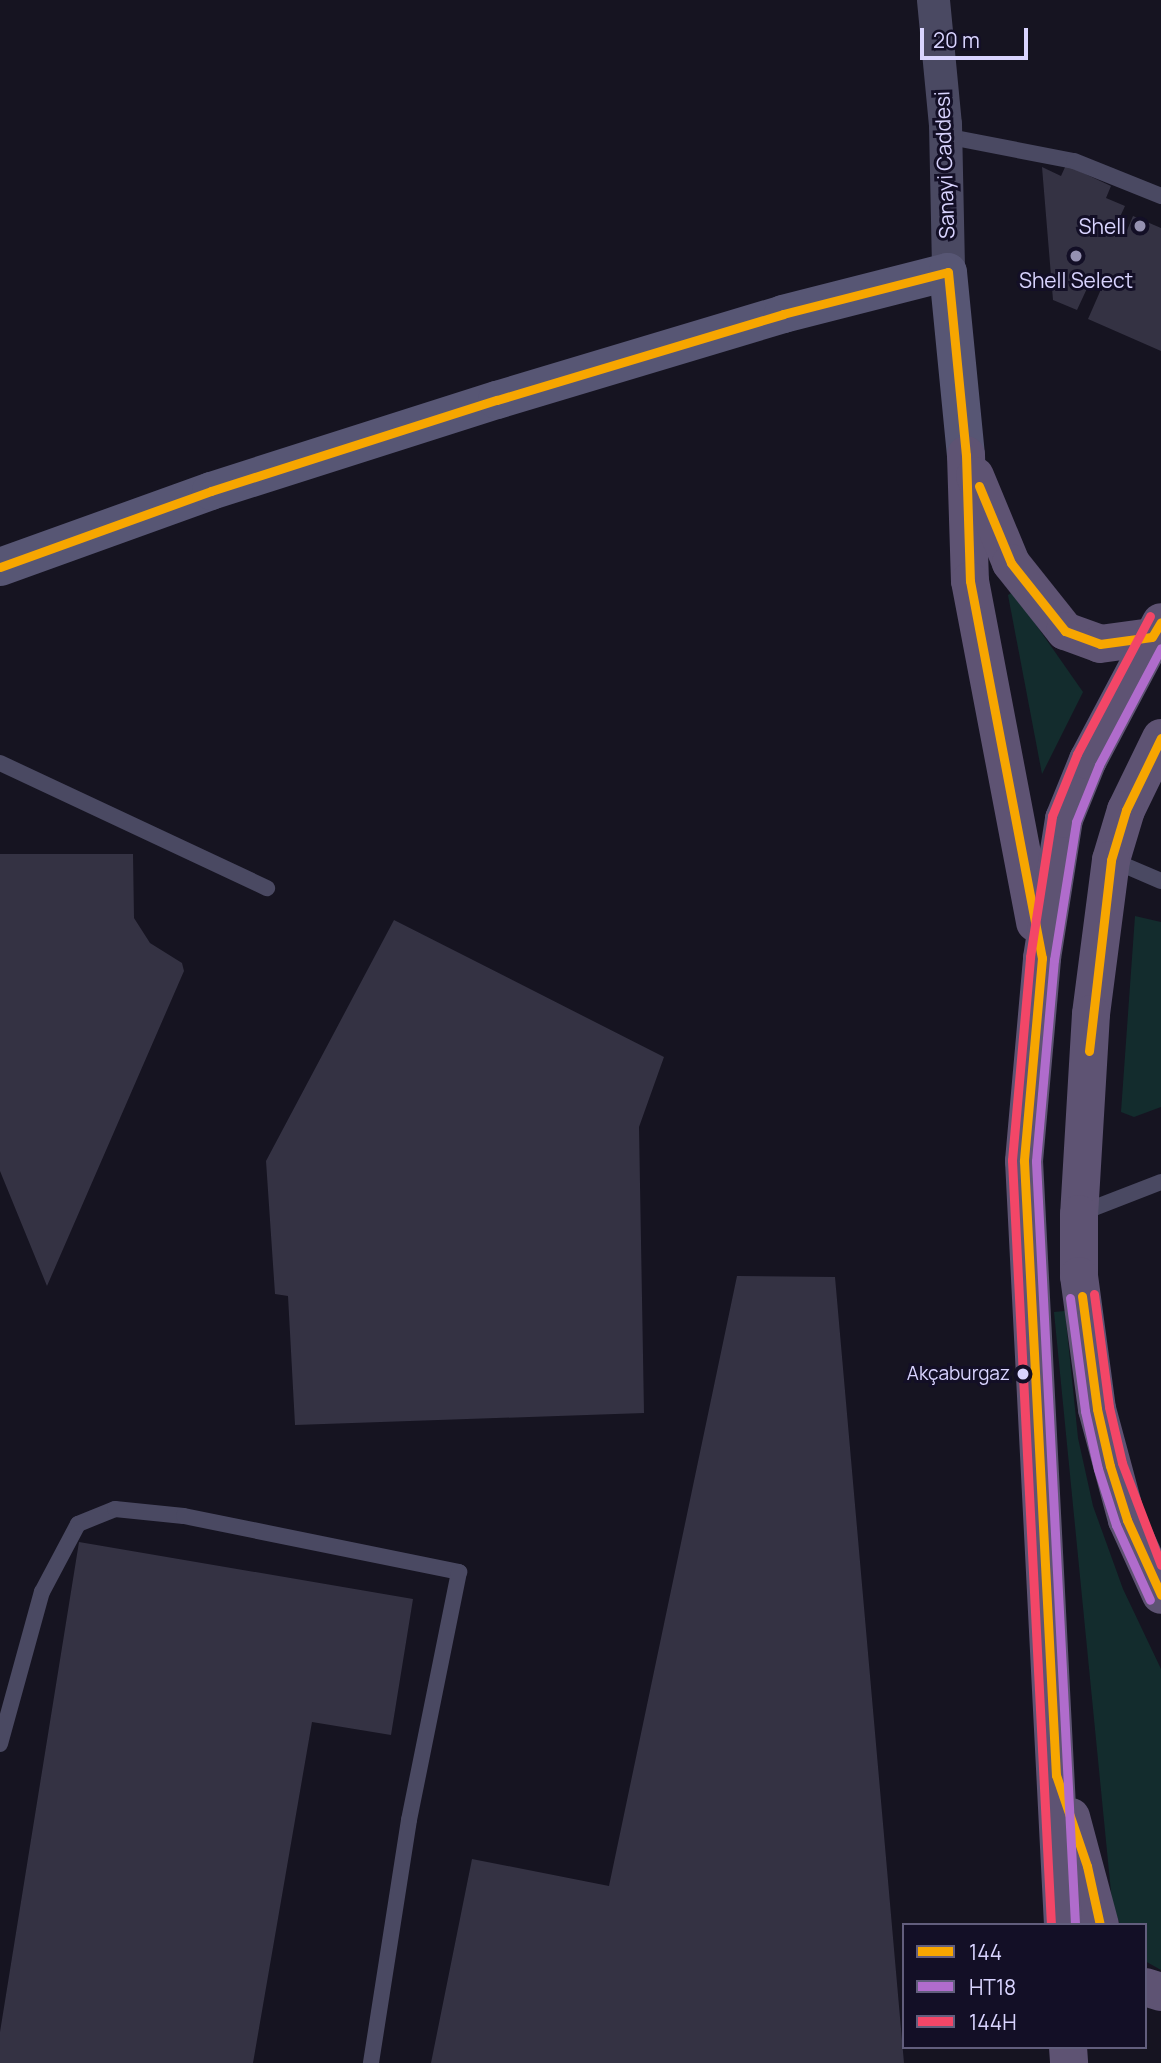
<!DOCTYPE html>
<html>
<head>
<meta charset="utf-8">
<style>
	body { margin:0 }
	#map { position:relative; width:1161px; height:2063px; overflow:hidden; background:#161421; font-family:Manrope,sans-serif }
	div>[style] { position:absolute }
	.green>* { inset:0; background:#132c2d }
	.building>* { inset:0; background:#343243 }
	.lane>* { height:16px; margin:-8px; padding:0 8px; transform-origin:8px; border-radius:8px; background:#4a4962 }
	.street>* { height:33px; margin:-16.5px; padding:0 16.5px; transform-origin:16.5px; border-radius:16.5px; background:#4a4962 }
	.secondary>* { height:38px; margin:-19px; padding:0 19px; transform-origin:19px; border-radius:19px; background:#575674 }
	.primary>* { height:38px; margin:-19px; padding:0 19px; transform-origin:19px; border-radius:19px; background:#5e5373 }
	.bus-1>* { height:9px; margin:-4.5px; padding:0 4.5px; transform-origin:4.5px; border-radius:4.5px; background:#f7a600 }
	.bus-2>* { height:9px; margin:-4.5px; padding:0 4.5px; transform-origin:4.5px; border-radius:4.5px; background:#b06ccc }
	.bus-3>* { height:9px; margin:-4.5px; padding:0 4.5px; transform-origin:4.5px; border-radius:4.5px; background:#f34667 }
	.dots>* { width:19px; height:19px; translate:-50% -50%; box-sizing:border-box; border:4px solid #130f26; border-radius:50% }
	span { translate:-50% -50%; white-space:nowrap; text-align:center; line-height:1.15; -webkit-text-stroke:6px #130f26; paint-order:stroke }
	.bus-label { font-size:19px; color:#d9d4ff }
	.right { translate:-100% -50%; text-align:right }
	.street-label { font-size:21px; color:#d9d4ff }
	.poi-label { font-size:21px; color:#d9d4ff }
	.legend { position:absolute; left:902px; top:1923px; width:245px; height:126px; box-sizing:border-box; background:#130f26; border:2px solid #625e7d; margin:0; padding:9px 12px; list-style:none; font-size:21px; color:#d9d4ff }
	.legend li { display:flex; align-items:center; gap:14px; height:35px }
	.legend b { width:35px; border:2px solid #625e7d }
	.scale { position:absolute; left:920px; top:28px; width:108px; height:32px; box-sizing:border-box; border:4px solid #d9d4ff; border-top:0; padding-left:9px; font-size:21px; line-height:24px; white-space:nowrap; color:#d9d4ff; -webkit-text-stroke:5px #130f26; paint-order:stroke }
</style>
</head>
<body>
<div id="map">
	<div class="green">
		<div style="clip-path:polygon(1013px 592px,1083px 692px,1042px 774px,1008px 595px)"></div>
		<div style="clip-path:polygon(1135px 916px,1161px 922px,1161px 1107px,1134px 1117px,1121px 1112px)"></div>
		<div style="clip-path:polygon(1065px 1311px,1078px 1438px,1093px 1506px,1123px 1589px,1161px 1669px,1161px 1970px,1145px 1961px,1145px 1925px,1120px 1925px,1112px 1902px,1054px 1312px)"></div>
	</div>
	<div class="building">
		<div style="clip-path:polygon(1066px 165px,1111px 186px,1106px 198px,1125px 206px,1114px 230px,1125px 235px,1133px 216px,1161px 228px,1161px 351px,1088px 319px,1102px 287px,1090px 282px,1077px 310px,1053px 300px,1042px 167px,1061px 176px)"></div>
		<div style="clip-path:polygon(0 854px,133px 854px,134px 918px,150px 943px,182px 963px,184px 971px,47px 1286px,0 1171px)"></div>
		<div style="clip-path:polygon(394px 920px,664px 1057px,639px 1127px,644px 1413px,295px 1425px,288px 1296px,275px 1294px,266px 1161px)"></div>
		<div style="clip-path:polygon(737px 1276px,835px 1277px,904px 2063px,431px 2063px,472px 1859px,609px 1886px)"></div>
		<div style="clip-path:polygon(79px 1542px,413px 1599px,391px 1735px,312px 1722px,253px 2063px,0 2063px,0 2032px)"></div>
	</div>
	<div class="lane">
		<div style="left:945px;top:136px;width:131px;rotate:11deg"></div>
		<div style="left:1074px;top:161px;width:94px;rotate:21.9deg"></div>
		<div style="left:0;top:763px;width:295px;rotate:25.1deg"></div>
		<div style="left:1112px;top:860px;width:53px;rotate:23.2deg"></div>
		<div style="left:1081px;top:1213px;width:86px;rotate:-21.2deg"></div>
		<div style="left:0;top:1744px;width:158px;rotate:-74.6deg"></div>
		<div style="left:42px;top:1592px;width:77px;rotate:-62.1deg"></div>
		<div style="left:78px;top:1524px;width:40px;rotate:-22deg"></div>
		<div style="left:115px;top:1509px;width:69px;rotate:5.8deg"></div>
		<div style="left:184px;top:1516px;width:281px;rotate:11.5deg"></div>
		<div style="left:459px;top:1572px;width:253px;rotate:101.4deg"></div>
		<div style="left:409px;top:1820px;width:246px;rotate:98.9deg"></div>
	</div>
	<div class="street">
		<div style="left:933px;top:0;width:125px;rotate:84.5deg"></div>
		<div style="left:945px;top:124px;width:148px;rotate:88.8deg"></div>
	</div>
	<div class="secondary">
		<div style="left:0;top:567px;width:224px;rotate:-19.8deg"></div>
		<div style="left:211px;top:491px;width:300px;rotate:-17.7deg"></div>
		<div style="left:497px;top:400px;width:299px;rotate:-16.7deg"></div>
		<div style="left:783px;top:314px;width:170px;rotate:-14.3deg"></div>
		<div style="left:948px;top:272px;width:184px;rotate:84.4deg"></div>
	</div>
	<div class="primary">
		<div style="left:966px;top:455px;width:126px;rotate:88.2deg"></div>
		<div style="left:970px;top:581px;width:348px;rotate:79.2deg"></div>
		<div style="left:975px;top:476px;width:94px;rotate:67.5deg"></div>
		<div style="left:1011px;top:563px;width:87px;rotate:51.5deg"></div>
		<div style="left:1065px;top:631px;width:37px;rotate:20deg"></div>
		<div style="left:1100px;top:644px;width:52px;rotate:-7.7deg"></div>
		<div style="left:1161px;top:738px;width:80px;rotate:115.9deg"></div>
		<div style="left:1126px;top:810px;width:52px;rotate:106.7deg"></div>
		<div style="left:1111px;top:860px;width:155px;rotate:97.4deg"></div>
		<div style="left:1091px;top:1014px;width:200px;rotate:93.4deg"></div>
		<div style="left:1079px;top:1214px;width:62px;rotate:90deg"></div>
		<div style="left:1079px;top:1276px;width:134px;rotate:82.3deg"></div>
		<div style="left:1097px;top:1409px;width:115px;rotate:74.9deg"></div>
		<div style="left:1127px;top:1520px;width:82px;rotate:65.6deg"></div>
		<div style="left:1071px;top:1817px;width:112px;rotate:75deg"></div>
		<div style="left:1063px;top:1925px;width:765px;rotate:-92.92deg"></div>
		<div style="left:1024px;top:1161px;width:204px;rotate:-84.9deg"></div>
		<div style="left:1042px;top:958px;width:141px;rotate:-81deg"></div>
		<div style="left:1064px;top:819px;width:64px;rotate:-67.9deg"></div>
		<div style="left:1088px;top:760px;width:156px;rotate:-62.1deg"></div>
		<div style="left:1145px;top:1987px;width:17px;rotate:17deg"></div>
		<div style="left:1068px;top:2047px;width:16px;rotate:86deg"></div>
	</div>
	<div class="bus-1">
		<div style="left:948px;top:272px;width:184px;rotate:84.4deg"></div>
		<div style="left:966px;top:455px;width:126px;rotate:88.2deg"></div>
		<div style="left:970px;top:581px;width:384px;rotate:79.2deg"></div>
		<div style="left:1042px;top:958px;width:204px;rotate:95.1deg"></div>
		<div style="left:1024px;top:1161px;width:615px;rotate:87.02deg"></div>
		<div style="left:1056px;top:1775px;width:96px;rotate:71.2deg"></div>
		<div style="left:1087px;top:1866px;width:60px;rotate:77.6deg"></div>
		<div style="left:979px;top:486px;width:83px;rotate:67.4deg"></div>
		<div style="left:1011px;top:563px;width:87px;rotate:51.5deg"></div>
		<div style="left:1065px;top:631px;width:37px;rotate:20deg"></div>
		<div style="left:1100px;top:644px;width:52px;rotate:-7.7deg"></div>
		<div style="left:1152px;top:637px;width:17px;rotate:-59deg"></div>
		<div style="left:0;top:567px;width:224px;rotate:-19.8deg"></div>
		<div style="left:211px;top:491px;width:300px;rotate:-17.7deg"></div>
		<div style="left:497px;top:400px;width:299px;rotate:-16.7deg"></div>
		<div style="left:783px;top:314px;width:170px;rotate:-14.3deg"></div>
		<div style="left:1089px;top:1051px;width:192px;rotate:-83.4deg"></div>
		<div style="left:1111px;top:860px;width:52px;rotate:-73.3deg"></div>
		<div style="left:1126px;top:810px;width:80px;rotate:-64.1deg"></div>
		<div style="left:1082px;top:1296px;width:114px;rotate:82.4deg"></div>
		<div style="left:1097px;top:1409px;width:58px;rotate:77.2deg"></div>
		<div style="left:1110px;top:1466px;width:57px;rotate:72.5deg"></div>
		<div style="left:1127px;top:1520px;width:82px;rotate:65.6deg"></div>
	</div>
	<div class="bus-2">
		<div style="left:1070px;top:1298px;width:114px;rotate:82.4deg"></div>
		<div style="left:1085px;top:1411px;width:59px;rotate:77.4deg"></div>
		<div style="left:1098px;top:1469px;width:59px;rotate:72.2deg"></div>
		<div style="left:1116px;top:1525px;width:82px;rotate:65.6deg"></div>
		<div style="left:1075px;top:1924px;width:764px;rotate:-92.93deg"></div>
		<div style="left:1036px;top:1161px;width:202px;rotate:-84.9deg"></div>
		<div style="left:1054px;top:960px;width:140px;rotate:-80.9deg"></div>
		<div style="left:1076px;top:822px;width:61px;rotate:-68deg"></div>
		<div style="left:1099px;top:765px;width:132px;rotate:-62.1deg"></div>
	</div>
	<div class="bus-3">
		<div style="left:1094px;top:1294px;width:114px;rotate:82.4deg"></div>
		<div style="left:1109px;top:1407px;width:57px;rotate:76.9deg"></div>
		<div style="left:1122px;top:1463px;width:109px;rotate:69.1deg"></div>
		<div style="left:1051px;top:1925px;width:766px;rotate:-92.92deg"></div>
		<div style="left:1012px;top:1160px;width:204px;rotate:-84.9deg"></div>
		<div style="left:1030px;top:957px;width:143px;rotate:-81.1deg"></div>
		<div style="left:1052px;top:816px;width:67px;rotate:-68deg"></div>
		<div style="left:1077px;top:754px;width:156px;rotate:-62.1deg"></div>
	</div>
	<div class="dots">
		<div style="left:1140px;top:226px;background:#9591b1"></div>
		<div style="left:1076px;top:256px;background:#9591b1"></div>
		<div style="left:1023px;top:1374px;background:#d9d4ff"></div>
	</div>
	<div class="bus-label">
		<span class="right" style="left:1010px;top:1374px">Akçaburgaz</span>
	</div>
	<div class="street-label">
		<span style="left:944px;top:165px;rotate:-92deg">Sanayi Caddesi</span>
	</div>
	<div class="poi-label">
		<span class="right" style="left:1126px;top:226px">Shell</span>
		<span style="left:1076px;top:280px">Shell Select</span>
	</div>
	<ul class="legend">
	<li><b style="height:9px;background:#f7a600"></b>144</li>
	<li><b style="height:9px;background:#b06ccc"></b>HT18</li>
	<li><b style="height:9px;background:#f34667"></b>144H</li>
	</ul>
	<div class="scale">20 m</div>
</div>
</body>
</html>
